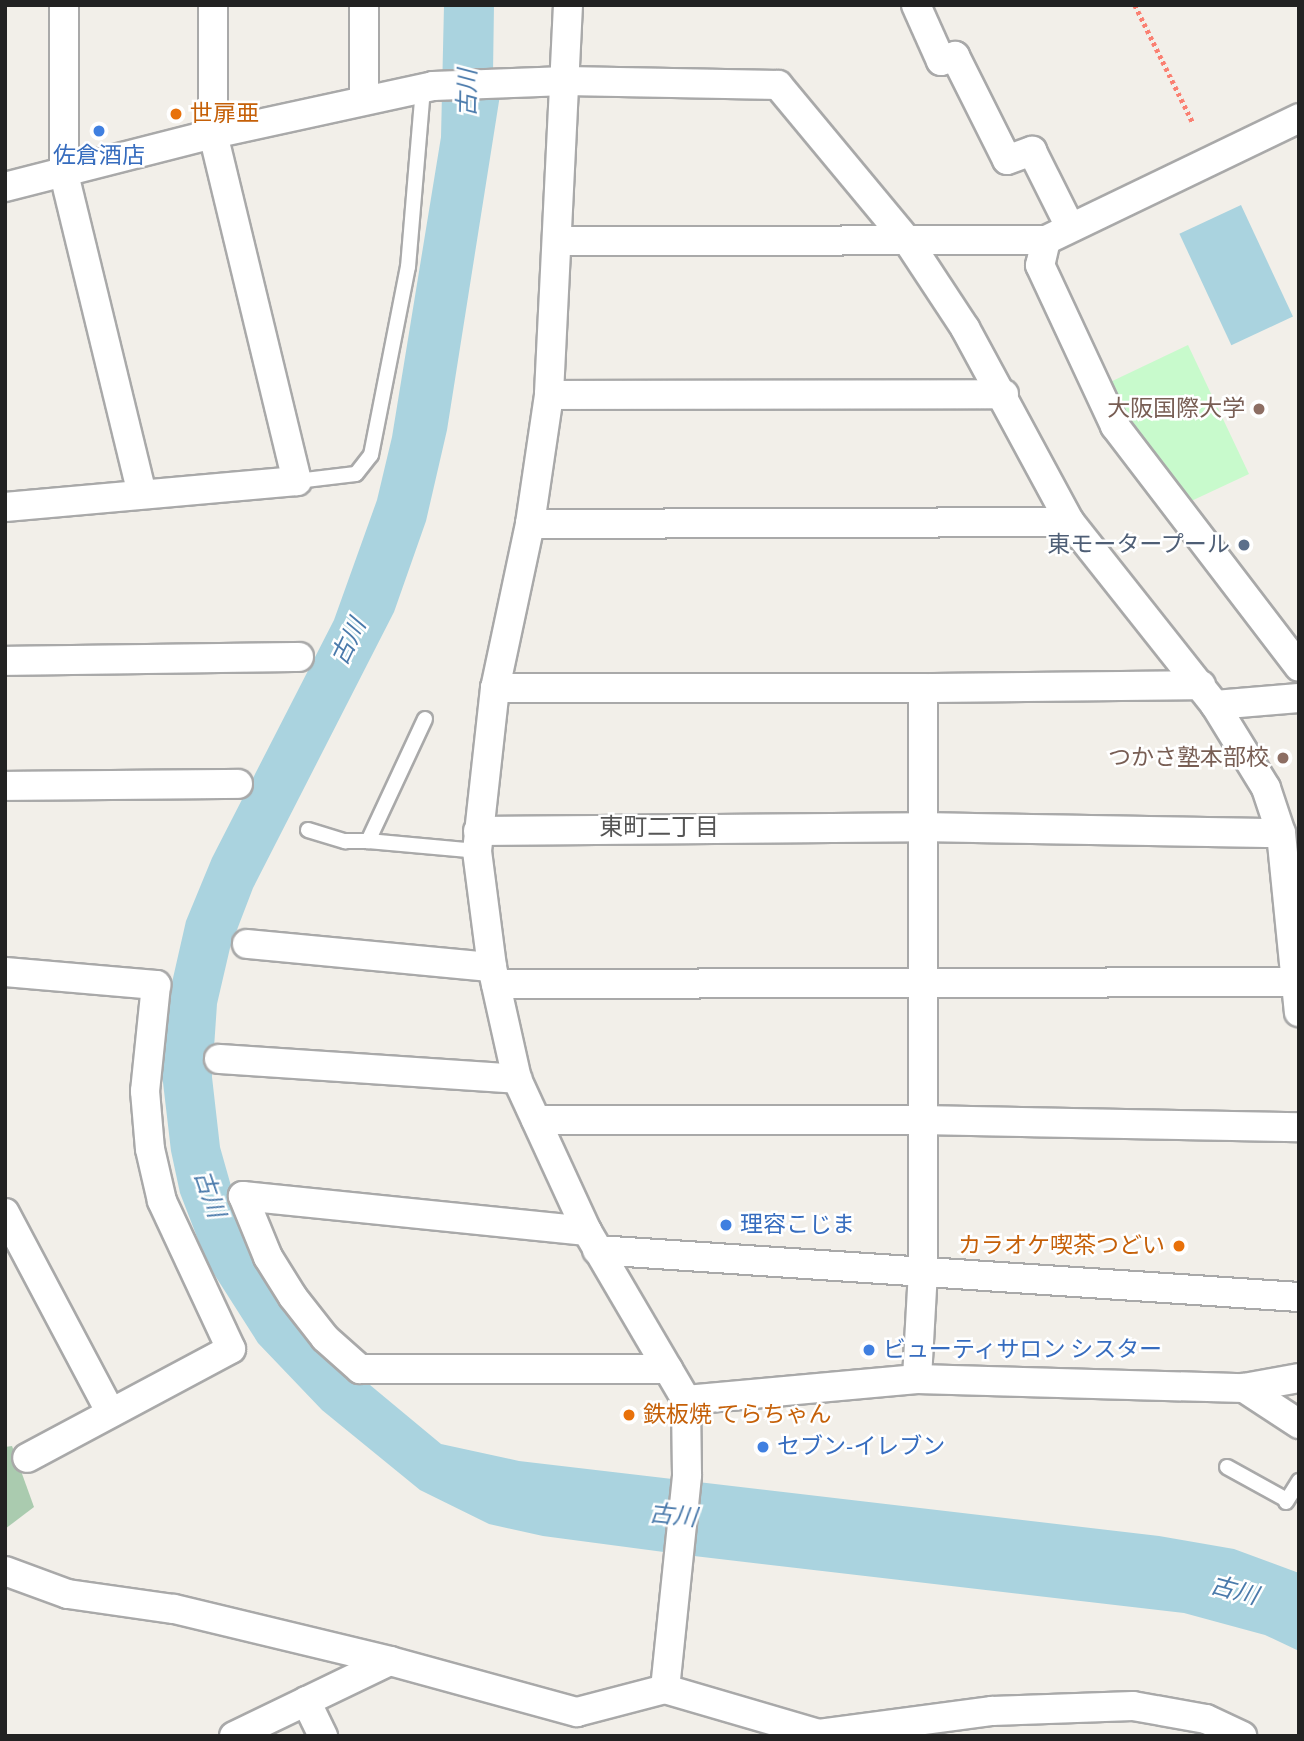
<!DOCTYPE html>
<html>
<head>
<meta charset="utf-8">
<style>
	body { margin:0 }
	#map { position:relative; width:1304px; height:1741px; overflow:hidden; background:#f2efe9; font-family:"Source Sans 3","Noto Sans JP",sans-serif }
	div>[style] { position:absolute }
	.cemetery>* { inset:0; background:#aacbaf }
	.park>* { inset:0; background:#c8facc }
	.water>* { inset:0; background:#aad3df; transform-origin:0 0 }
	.path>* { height:4.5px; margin-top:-2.25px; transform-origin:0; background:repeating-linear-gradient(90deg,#fa8072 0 3.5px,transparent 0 7px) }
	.roads { filter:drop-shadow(2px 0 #a9a9a9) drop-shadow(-2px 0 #a9a9a9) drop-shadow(0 2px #a9a9a9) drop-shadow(0 -2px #a9a9a9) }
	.lane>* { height:14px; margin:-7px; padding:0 7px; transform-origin:7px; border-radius:7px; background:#fff }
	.street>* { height:28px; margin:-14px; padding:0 14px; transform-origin:14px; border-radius:14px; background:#fff }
	.dots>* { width:19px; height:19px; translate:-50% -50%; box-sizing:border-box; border:4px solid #fff; border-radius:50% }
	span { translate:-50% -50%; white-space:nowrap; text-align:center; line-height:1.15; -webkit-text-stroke:5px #fff; paint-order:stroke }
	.food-label { font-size:23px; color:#c56008 }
	.left { translate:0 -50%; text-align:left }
	.right { translate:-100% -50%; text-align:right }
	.shop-label { font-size:23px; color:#366cbe }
	.education-label { font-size:23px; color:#785e54 }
	.service-label { font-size:23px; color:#4e5e75 }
	.water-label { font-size:24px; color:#4a7aab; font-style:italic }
	.neighbourhood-label { font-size:24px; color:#555 }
	.frame { position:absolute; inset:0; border:7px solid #222; pointer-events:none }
</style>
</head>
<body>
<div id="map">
	<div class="cemetery">
		<div style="clip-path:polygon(12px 1446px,34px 1507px,5px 1529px,5px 1447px)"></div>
	</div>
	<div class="park">
		<div style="clip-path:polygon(1188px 345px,1249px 474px,1187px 503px,1116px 409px,1104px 385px)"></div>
	</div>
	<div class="water">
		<div style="clip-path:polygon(444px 5px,494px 5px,493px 73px,500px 95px,447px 430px,426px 521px,394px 612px,253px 888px,230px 948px,217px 1004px,212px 1077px,220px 1147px,233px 1193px,364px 1380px,441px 1444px,519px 1461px,1159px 1536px,1234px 1549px,1299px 1573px,1299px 1651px,1265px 1635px,1184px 1613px,694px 1556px,543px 1536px,489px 1524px,420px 1490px,322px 1410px,258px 1343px,207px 1263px,180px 1193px,171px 1151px,162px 1074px,168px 1000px,186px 921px,212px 858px,334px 620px,377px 500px,392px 437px,441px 137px)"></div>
		<div style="left:1241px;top:205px;width:123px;height:68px;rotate:65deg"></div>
	</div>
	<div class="path">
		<div style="left:1135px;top:5px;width:131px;rotate:63.8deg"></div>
	</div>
	<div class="roads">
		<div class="lane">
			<div style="left:297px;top:481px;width:59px;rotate:-6.8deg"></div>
			<div style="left:356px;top:474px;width:24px;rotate:-52deg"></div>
			<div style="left:371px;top:455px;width:192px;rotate:-78.9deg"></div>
			<div style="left:408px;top:267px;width:180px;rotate:-85.2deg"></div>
			<div style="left:425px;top:719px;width:135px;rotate:115deg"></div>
			<div style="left:368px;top:841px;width:109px;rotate:5.2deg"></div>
			<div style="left:308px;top:830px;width:39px;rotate:17deg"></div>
			<div style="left:345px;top:841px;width:23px"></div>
			<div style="left:1227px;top:1467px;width:68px;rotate:28.8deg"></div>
			<div style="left:1286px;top:1502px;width:25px;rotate:-58deg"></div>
		</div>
		<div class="street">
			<div style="left:64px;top:5px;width:169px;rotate:90deg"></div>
			<div style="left:64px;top:174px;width:329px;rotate:76.3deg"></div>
			<div style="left:364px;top:5px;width:95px;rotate:90deg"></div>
			<div style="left:568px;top:5px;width:390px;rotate:92.8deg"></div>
			<div style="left:549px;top:395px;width:130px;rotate:98.4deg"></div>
			<div style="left:530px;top:524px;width:168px;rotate:102deg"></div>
			<div style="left:495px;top:688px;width:164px;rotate:96.3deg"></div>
			<div style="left:477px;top:851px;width:117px;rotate:82.6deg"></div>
			<div style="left:492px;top:967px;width:115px;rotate:77.4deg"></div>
			<div style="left:517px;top:1079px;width:167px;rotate:65.3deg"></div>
			<div style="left:587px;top:1231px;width:196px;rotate:59.6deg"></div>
			<div style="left:686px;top:1400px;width:232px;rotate:-5.2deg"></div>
			<div style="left:917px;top:1379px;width:327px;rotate:1.6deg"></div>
			<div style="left:1244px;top:1388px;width:56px;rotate:-10.3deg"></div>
			<div style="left:916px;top:5px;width:61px;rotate:65.9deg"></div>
			<div style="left:941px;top:61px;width:15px;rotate:-20deg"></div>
			<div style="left:955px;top:56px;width:116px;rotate:63.4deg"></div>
			<div style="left:1007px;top:160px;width:27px;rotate:-20deg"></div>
			<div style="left:1032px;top:151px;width:85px;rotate:63.4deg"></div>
			<div style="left:5px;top:187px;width:215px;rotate:-14.3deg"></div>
			<div style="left:213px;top:134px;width:225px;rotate:-12.3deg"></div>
			<div style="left:433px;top:86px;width:133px;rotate:-2.2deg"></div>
			<div style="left:566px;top:81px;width:212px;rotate:1.1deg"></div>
			<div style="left:778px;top:85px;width:205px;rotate:50.3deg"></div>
			<div style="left:909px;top:243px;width:102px;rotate:56.6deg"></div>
			<div style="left:965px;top:328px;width:221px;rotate:61.6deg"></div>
			<div style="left:1070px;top:522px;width:233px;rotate:51.6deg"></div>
			<div style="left:1215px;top:705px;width:84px;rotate:-4.8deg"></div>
			<div style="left:1046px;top:240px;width:26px;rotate:103deg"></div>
			<div style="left:1040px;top:265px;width:178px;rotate:65deg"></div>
			<div style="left:1115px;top:426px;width:303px;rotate:52.6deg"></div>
			<div style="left:560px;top:241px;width:486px;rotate:-0.1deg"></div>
			<div style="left:1046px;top:240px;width:281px;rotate:-25.7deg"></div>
			<div style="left:549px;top:395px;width:455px;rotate:-0.1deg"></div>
			<div style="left:5px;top:507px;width:293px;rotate:-5.1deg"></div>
			<div style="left:297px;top:481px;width:357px;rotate:-103.6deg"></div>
			<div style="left:213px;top:134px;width:129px;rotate:-90deg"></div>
			<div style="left:530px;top:524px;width:540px;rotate:-0.21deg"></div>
			<div style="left:5px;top:661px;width:294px;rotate:-0.8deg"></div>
			<div style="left:495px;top:688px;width:428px"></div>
			<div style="left:923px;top:688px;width:583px;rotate:90deg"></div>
			<div style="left:923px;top:1271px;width:108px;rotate:93.2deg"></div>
			<div style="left:923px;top:688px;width:278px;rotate:-0.6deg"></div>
			<div style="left:1215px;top:705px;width:97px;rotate:58.4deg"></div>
			<div style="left:1266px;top:788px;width:47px;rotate:71.6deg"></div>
			<div style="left:1281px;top:833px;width:180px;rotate:84.3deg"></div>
			<div style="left:5px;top:786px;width:233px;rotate:-0.5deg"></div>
			<div style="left:478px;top:831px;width:443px;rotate:-0.5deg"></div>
			<div style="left:921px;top:827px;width:360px;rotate:1deg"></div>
			<div style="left:247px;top:944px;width:246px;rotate:5.4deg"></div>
			<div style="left:5px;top:972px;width:152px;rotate:4.9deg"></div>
			<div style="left:156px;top:985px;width:107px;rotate:95.9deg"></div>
			<div style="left:145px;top:1091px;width:58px;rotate:85.1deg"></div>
			<div style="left:150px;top:1149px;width:53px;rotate:77deg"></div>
			<div style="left:162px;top:1201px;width:163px;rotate:65deg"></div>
			<div style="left:231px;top:1349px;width:231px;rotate:151.9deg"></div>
			<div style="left:496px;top:984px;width:800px;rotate:-0.14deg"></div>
			<div style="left:219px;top:1059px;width:299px;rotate:3.8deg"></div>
			<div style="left:536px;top:1120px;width:385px"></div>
			<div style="left:921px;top:1120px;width:378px;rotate:1.1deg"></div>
			<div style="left:5px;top:1213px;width:226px;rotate:62.1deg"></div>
			<div style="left:587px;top:1231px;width:346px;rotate:-174.2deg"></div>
			<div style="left:243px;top:1196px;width:66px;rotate:67.7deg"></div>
			<div style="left:268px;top:1257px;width:47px;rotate:58deg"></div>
			<div style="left:293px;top:1297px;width:52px;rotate:52deg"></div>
			<div style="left:325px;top:1338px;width:47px;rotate:41.5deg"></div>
			<div style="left:360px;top:1369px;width:308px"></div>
			<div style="left:597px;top:1250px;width:704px;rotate:3.83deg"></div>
			<div style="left:1244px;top:1388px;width:66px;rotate:33.2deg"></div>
			<div style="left:5px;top:1571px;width:67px;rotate:20.1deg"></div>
			<div style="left:68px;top:1594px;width:107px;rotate:8.1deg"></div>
			<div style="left:174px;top:1609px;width:222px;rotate:13.5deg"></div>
			<div style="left:665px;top:1689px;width:160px;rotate:16.3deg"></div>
			<div style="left:819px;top:1734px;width:175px;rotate:-7.6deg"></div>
			<div style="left:992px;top:1711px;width:141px;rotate:-2deg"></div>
			<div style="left:1133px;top:1706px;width:74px;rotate:10.1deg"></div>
			<div style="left:1206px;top:1719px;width:40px;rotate:25deg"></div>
			<div style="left:306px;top:1701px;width:39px;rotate:64deg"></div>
			<div style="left:234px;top:1736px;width:173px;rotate:-25.7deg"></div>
			<div style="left:390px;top:1661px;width:194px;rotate:15.3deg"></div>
			<div style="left:577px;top:1712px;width:91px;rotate:-14.6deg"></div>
			<div style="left:665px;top:1689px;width:215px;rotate:-84.1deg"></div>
			<div style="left:687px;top:1475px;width:75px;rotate:-90.8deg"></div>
		</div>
	</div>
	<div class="dots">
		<div style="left:176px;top:114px;background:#e8710a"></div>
		<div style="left:99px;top:131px;background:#3f7fe0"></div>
		<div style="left:1259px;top:409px;background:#8d6e63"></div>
		<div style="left:1244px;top:545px;background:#5c6f8a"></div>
		<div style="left:1283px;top:758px;background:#8d6e63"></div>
		<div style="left:726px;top:1225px;background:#3f7fe0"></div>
		<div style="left:1179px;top:1246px;background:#e8710a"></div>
		<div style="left:869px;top:1350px;background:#3f7fe0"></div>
		<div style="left:629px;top:1415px;background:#e8710a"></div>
		<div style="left:763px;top:1447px;background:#3f7fe0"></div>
	</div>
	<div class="food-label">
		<span class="left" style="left:190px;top:114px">世扉亜</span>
		<span class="right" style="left:1165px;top:1246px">カラオケ喫茶つどい</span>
		<span class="left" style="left:643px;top:1415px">鉄板焼 てらちゃん</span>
	</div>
	<div class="shop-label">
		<span style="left:99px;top:156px">佐倉酒店</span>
		<span class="left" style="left:740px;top:1225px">理容こじま</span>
		<span class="left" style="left:883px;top:1350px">ビューティサロン シスター</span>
		<span class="left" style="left:777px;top:1447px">セブン-イレブン</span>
	</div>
	<div class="education-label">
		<span class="right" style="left:1245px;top:409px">大阪国際大学</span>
		<span class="right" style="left:1269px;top:758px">つかさ塾本部校</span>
	</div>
	<div class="service-label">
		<span class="right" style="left:1230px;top:545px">東モータープール</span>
	</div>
	<div class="water-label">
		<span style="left:468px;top:93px;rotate:-89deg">古川</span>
		<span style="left:349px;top:642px;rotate:-64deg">古川</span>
		<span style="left:209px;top:1194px;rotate:71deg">古川</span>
		<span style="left:673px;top:1516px;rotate:6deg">古川</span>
		<span style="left:1234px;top:1591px;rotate:15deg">古川</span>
	</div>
	<div class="neighbourhood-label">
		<span style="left:659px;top:828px">東町二丁目</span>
	</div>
	<div class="frame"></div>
</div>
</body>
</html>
